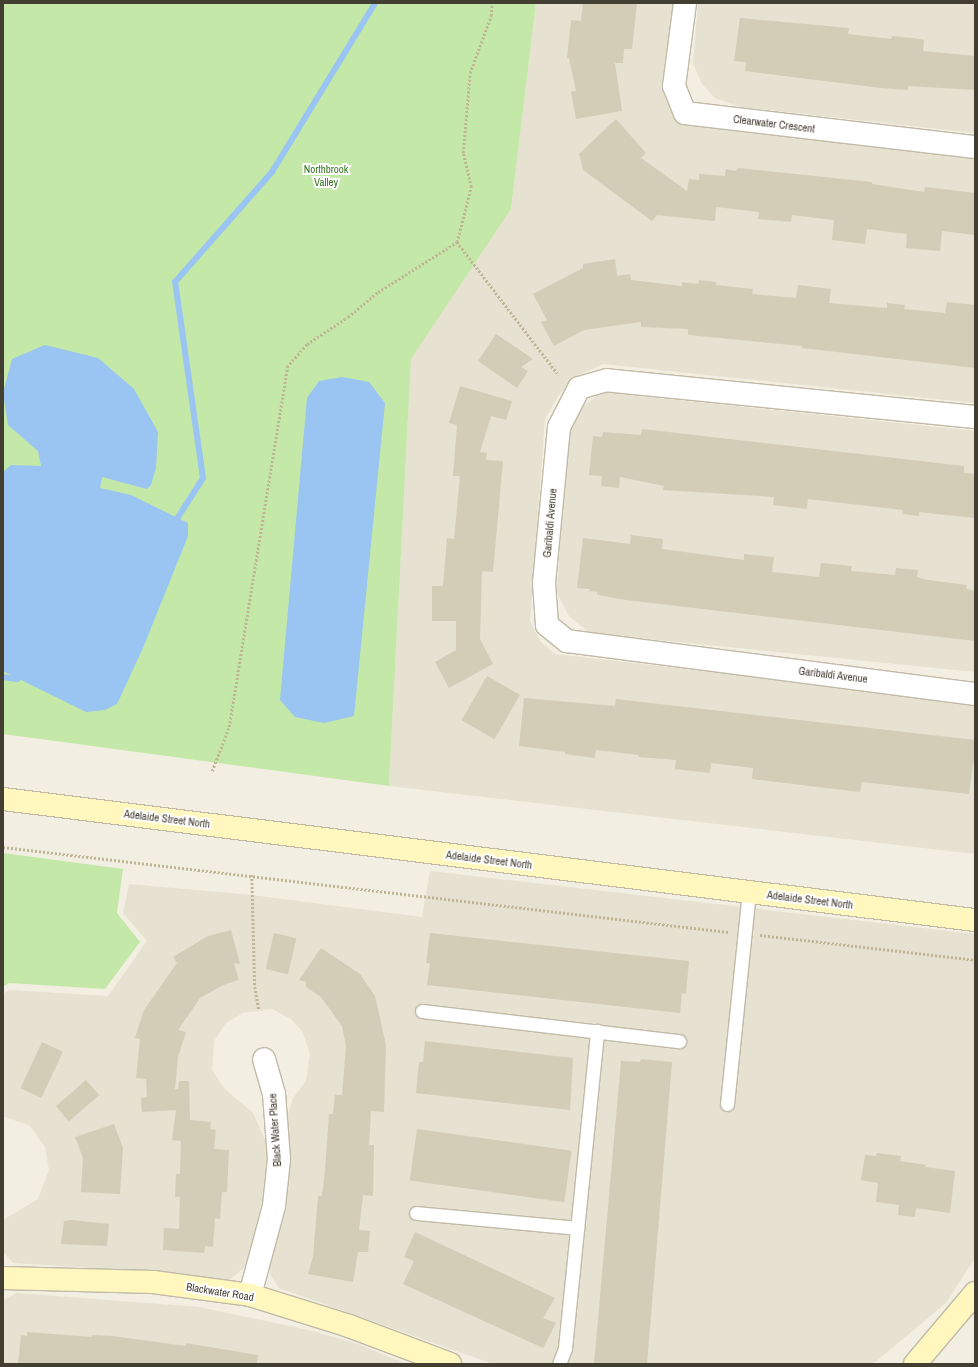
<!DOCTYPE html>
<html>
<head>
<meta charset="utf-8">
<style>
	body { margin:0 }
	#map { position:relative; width:978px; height:1367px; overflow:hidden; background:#f2efe2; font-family:"Archivo Narrow",sans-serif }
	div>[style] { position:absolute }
	.residential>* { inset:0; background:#e6e1d0 }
	.green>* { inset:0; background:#c4e8a8 }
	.water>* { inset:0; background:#9ac4f2 }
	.stream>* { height:6px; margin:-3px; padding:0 3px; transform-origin:3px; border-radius:3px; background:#9ac4f2 }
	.building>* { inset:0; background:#d3ccb7; transform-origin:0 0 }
	.path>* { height:2.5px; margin-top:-1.25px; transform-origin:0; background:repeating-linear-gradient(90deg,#bfb595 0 2px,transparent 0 4px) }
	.roads { filter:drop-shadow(1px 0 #c0baa7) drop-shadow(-1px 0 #c0baa7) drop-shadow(0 1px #c0baa7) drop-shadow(0 -1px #c0baa7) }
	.lane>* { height:13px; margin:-6.5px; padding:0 6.5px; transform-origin:6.5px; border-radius:6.5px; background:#fff }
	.street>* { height:22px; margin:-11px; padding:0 11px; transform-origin:11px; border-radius:11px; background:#fff }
	.secondary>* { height:22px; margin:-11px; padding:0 11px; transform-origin:11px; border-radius:11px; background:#fff7be }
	span { translate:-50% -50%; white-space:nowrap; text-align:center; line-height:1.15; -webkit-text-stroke:4px #fff; paint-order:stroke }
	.street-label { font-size:11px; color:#433e32 }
	.park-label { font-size:11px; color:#3a7625 }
	.frame { position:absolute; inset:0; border:4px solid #433e32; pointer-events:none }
</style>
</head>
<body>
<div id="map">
	<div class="residential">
		<div style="clip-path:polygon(536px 3px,675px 3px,667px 76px,669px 104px,689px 124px,707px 128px,975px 158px,975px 403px,603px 364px,579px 375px,560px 393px,545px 419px,530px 621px,541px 642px,555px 654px,975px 702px,975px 854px,389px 786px,411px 359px,511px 209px)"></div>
		<div style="clip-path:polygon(698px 3px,975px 3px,975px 133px,741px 107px,715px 98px,702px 84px,693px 63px)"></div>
		<div style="clip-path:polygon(602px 392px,975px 431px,975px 672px,590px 633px,569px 616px,557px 593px,566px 439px,581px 408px)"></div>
		<div style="clip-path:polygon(430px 871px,975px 934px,975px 1258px,946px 1303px,873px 1364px,493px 1364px,279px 1288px,271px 1276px,269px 1265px,291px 1165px,286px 1121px,293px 1098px,306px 1081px,310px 1054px,302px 1031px,291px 1019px,272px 1009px,243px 1013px,226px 1023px,214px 1041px,212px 1070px,224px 1088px,253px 1113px,266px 1142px,268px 1176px,246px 1266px,228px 1281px,125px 1270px,13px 1263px,3px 1252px,3px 1220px,38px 1199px,49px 1170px,45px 1147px,30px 1126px,3px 1116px,3px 994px,9px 990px,108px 996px,147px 941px,123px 913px,129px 884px,252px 895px,422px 917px)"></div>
		<div style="clip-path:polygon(17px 1293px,199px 1307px,313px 1331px,358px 1344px,406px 1364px,3px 1364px,3px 1300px)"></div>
	</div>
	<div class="green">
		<div style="clip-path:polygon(3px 3px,536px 3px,511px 209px,411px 359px,389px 786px,3px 734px)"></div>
		<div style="clip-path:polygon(3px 853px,123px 869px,117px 913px,140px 942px,105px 989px,9px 983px,3px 987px)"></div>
	</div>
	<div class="water">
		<div style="clip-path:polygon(45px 345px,98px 358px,134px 389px,158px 432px,156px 468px,151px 485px,147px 489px,102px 477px,100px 488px,131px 495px,188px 523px,188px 536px,143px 648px,117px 704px,105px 710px,86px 712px,3px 671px,3px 472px,11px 465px,41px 466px,38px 451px,8px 425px,3px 393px,12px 359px)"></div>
		<div style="clip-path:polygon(342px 377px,369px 382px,385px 403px,354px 716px,324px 723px,295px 717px,280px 700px,307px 398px,319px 381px)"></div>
	</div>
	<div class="stream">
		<div style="left:173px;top:525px;width:56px;rotate:-57.4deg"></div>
		<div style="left:203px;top:478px;width:198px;rotate:-98.1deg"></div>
		<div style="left:175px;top:282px;width:147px;rotate:-48.6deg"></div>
		<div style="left:272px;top:172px;width:198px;rotate:-58.6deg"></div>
		<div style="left:3px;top:677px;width:14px;rotate:8deg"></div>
		<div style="left:17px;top:679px;width:9px;rotate:-32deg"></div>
	</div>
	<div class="building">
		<div style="clip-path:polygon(583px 3px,637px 3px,632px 49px,624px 49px,623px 63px,615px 63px,622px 111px,576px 119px,571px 92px,576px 91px,569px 58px,567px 58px,571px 20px,581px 21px)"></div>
		<div style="clip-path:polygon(740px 18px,849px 28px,848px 34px,891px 39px,892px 36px,913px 38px,924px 40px,923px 51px,975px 56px,975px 90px,908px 86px,908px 90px,881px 88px,745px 71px,746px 62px,734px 61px)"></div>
		<div style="clip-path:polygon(616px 119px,646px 153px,641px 158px,687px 191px,689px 179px,699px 180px,699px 174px,725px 176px,726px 169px,736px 171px,738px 168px,872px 182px,872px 184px,924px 192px,925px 187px,975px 193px,975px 235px,942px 231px,940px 251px,906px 248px,907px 234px,867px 229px,865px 244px,832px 240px,834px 220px,792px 215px,791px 222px,758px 219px,759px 212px,716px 207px,715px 221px,657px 215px,652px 221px,583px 170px,579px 154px)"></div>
		<div style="clip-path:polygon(615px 259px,617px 276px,630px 274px,631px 280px,682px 286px,682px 282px,698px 284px,699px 280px,716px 282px,716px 285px,753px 289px,752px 294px,796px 298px,798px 285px,831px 289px,829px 303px,887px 308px,887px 303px,905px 305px,904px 309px,945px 313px,947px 302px,975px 305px,975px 368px,802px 348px,802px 346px,688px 335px,688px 329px,641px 327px,641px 322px,584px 330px,554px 346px,541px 322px,547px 320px,533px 294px,583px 268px,583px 264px)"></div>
		<div style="clip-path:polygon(496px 334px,533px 359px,521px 367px,528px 371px,517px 388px,478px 361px)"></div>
		<div style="clip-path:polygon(460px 386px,512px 401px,506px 420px,491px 416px,480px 452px,487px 453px,486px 460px,503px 461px,493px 572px,482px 571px,480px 639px,493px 664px,449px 688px,435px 662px,456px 650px,456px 621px,432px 621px,432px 586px,443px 586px,447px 538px,454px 539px,460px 476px,453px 476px,457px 425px,449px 423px)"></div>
		<div style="clip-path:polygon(642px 429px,964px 466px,964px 473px,975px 474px,975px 518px,919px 512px,919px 516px,902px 514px,903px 510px,808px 499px,807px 509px,773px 505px,774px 497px,663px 490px,664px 486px,620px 477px,619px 488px,601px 486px,602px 476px,589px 475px,593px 436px,602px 437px,603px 432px,641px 435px)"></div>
		<div style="clip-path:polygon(631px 535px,663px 539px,662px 549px,744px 560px,744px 554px,774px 557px,772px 572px,819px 577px,821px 563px,852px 566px,851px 571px,895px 575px,896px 568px,918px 570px,917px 577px,928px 580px,967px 585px,966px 589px,975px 591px,975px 641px,626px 600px,598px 595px,597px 592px,589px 591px,590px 589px,577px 588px,583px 538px,630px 544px)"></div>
		<div style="left:487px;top:676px;width:38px;height:51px;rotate:30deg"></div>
		<div style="clip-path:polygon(524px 698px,615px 706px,616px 699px,975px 740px,975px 763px,973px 763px,969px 794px,862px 782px,860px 792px,752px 779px,753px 768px,711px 763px,710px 773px,675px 769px,676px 760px,638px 757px,639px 755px,596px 750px,595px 758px,565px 754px,565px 752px,519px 746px)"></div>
		<div style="clip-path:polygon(231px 930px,240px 964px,234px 963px,239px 980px,223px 985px,200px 998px,178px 1030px,186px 1032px,178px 1057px,175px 1089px,178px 1089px,179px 1081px,189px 1081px,190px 1120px,211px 1122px,210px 1129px,216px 1130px,214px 1149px,229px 1150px,227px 1192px,222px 1192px,220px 1219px,215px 1218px,213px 1247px,205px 1246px,204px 1253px,163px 1250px,164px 1228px,179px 1229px,180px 1197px,175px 1197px,176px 1174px,180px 1174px,181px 1141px,172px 1140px,176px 1110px,142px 1112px,141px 1098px,147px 1097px,146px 1079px,136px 1078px,140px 1039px,135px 1038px,144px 1010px,177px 963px,173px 957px,208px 936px)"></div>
		<div style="left:274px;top:933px;width:23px;height:37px;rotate:13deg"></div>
		<div style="clip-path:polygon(430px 933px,689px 961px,686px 994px,682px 993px,680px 1013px,427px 985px,430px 963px,426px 963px)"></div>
		<div style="clip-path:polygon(321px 948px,360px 974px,375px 996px,386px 1045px,384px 1112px,371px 1111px,369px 1145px,374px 1145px,373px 1196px,363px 1195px,359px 1230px,370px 1231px,368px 1252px,358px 1252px,353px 1282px,308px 1274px,313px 1257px,318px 1196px,322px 1196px,325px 1170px,329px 1114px,333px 1114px,335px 1095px,342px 1095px,346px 1046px,342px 1026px,321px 997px,306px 987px,306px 982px,299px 980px)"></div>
		<div style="clip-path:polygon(425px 1041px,573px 1058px,570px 1110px,416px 1093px,419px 1062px,423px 1062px)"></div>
		<div style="left:42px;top:1042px;width:23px;height:51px;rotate:25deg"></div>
		<div style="clip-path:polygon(641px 1059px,672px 1062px,647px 1364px,594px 1364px,621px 1061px,640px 1062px)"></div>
		<div style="left:86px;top:1080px;width:20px;height:40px;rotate:49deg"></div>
		<div style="clip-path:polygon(114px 1124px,123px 1148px,120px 1194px,81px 1192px,83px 1158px,75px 1137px)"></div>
		<div style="left:417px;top:1129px;width:156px;height:52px;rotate:8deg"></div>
		<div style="clip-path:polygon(877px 1153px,901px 1156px,900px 1161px,926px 1165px,925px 1167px,955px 1171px,950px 1213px,916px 1208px,915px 1217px,898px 1215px,899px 1205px,876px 1202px,878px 1183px,861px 1180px,865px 1155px,876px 1156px)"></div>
		<div style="clip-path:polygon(71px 1220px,109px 1224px,107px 1246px,61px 1244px,64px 1221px)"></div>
		<div style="clip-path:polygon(415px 1232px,555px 1298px,543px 1318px,556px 1323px,543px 1348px,403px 1284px,414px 1261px,404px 1257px)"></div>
		<div style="clip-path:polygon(27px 1332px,92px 1337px,92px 1335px,112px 1336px,186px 1346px,186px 1343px,258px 1355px,257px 1364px,18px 1364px,21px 1335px,27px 1336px)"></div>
	</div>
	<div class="path">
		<div style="left:457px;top:242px;width:57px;rotate:-75.7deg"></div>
		<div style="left:471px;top:187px;width:35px;rotate:-103deg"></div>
		<div style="left:463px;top:153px;width:80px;rotate:-85deg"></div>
		<div style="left:470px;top:73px;width:61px;rotate:-69.8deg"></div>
		<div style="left:491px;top:16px;width:13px;rotate:-86deg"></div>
		<div style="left:212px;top:771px;width:47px;rotate:-68.9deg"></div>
		<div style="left:229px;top:727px;width:365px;rotate:-80.8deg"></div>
		<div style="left:287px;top:367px;width:30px;rotate:-49deg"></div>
		<div style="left:307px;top:344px;width:49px;rotate:-33.4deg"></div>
		<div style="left:348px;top:317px;width:39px;rotate:-40deg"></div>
		<div style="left:378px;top:292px;width:93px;rotate:-32.3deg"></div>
		<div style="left:457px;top:242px;width:165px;rotate:52.6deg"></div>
		<div style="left:3px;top:847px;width:730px;rotate:6.69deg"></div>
		<div style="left:252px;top:875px;width:112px;rotate:88.5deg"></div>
		<div style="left:255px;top:987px;width:23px;rotate:80deg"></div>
		<div style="left:760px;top:935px;width:216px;rotate:6.6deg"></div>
	</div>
	<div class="roads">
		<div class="lane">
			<div style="left:422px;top:1011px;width:259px;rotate:6.7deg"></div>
			<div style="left:727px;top:1104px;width:213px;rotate:-84.1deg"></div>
			<div style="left:416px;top:1213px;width:162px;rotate:5.3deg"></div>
			<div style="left:559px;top:1364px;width:17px;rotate:-69deg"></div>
			<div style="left:565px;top:1348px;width:319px;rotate:-84.2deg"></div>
		</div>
		<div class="street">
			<div style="left:685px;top:3px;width:84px;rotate:97.5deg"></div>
			<div style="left:674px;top:86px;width:29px;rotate:68deg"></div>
			<div style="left:685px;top:113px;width:292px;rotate:6.7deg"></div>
			<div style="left:975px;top:417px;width:370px;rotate:-174.3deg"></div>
			<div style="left:607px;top:380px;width:29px;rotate:164deg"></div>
			<div style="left:579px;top:388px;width:44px;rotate:117.1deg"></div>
			<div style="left:559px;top:427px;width:157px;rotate:95.5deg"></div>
			<div style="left:544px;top:583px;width:42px;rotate:85.9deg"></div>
			<div style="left:547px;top:625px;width:26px;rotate:39deg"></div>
			<div style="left:567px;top:641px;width:411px;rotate:7.4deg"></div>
			<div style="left:250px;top:1295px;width:92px;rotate:-74.9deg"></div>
			<div style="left:274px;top:1206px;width:47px;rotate:-83.9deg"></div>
			<div style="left:279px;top:1159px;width:65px;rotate:-94.4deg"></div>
			<div style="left:274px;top:1094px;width:36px;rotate:-106deg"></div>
		</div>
		<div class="secondary">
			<div style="left:3px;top:799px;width:980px;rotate:7.1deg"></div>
			<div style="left:3px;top:1278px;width:150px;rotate:1.5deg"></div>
			<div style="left:153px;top:1282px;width:98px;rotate:7.6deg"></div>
			<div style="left:250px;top:1295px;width:104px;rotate:17.4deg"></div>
			<div style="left:349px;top:1326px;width:108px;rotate:20.6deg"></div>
			<div style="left:915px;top:1364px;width:93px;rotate:-49.8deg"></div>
		</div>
	</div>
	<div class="street-label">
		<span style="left:774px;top:124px;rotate:7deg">Clearwater Crescent</span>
		<span style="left:550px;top:523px;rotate:-85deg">Garibaldi Avenue</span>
		<span style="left:833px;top:675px;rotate:7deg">Garibaldi Avenue</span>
		<span style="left:167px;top:819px;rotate:7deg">Adelaide Street North</span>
		<span style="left:489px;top:860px;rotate:7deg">Adelaide Street North</span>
		<span style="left:810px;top:900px;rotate:7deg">Adelaide Street North</span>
		<span style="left:275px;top:1130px;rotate:-94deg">Black Water Place</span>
		<span style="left:220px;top:1292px;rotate:9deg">Blackwater Road</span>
	</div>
	<div class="park-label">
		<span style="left:326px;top:176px">Northbrook<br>Valley</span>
	</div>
	<div class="frame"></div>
</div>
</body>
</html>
